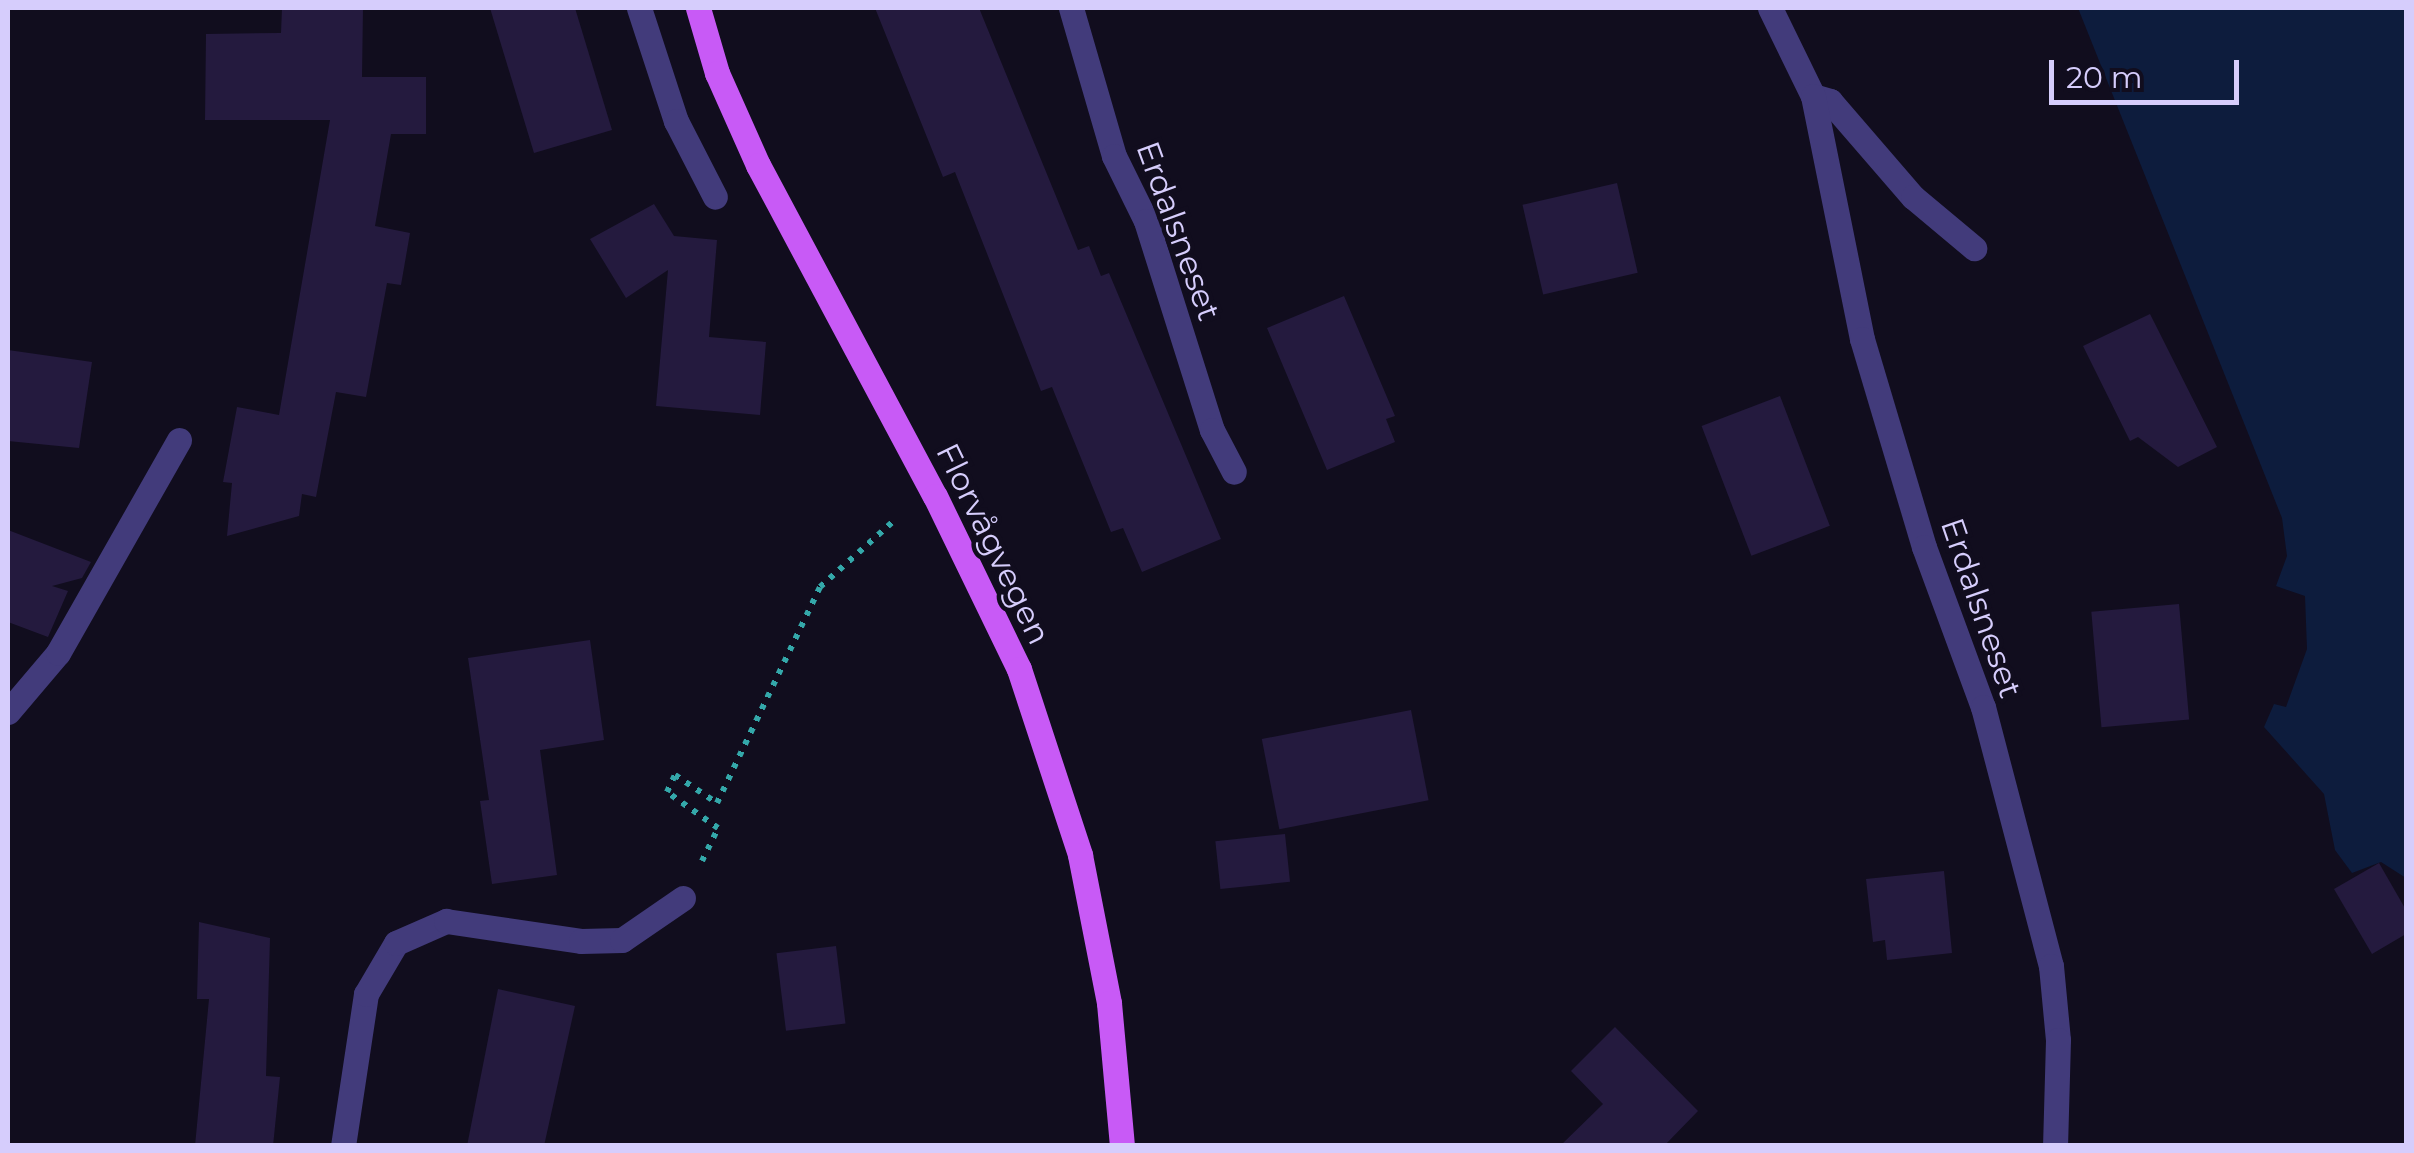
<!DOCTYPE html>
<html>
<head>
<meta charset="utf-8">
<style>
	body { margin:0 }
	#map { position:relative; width:2414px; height:1153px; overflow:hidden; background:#110d1e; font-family:Montserrat,sans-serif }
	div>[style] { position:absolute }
	.water>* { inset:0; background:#0d1c3d }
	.building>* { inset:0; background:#241a3e; transform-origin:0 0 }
	.path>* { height:6px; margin-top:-3px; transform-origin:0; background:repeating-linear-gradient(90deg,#34a8aa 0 5px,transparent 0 13px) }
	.service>* { height:25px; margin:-12.5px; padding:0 12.5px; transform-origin:12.5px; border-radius:12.5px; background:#423b7b }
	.minor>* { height:25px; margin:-12.5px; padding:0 12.5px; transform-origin:12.5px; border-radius:12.5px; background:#423b7b }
	.primary>* { height:25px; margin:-12.5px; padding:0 12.5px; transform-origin:12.5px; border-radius:12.5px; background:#c85af6 }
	span { translate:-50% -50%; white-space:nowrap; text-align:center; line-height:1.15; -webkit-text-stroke:9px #110d1e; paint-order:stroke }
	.street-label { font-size:32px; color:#d6cdfc }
	.frame { position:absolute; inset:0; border:10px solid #d6cdfc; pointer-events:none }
	.scale { position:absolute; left:2049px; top:60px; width:190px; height:45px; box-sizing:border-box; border:5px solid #d6cdfc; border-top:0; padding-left:12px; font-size:30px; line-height:35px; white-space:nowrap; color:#d6cdfc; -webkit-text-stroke:8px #110d1e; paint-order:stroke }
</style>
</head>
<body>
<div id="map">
	<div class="water">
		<div style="clip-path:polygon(2078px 8px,2406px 8px,2406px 878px,2381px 862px,2352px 873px,2335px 850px,2324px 794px,2264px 727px,2274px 704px,2286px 707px,2307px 649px,2305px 596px,2276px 586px,2287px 556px,2282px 518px)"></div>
	</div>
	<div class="building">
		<div style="clip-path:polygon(282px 8px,363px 8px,362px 77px,426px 77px,426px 134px,391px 134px,375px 226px,410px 233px,401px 285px,387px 283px,366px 397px,336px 392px,316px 497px,302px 494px,299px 516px,227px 536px,232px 483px,223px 482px,237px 407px,279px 415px,330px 120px,205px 120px,206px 34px,281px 33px)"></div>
		<div style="clip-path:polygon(490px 8px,575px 8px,612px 130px,534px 153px)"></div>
		<div style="clip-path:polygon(875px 8px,979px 8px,1078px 250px,1089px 246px,1101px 276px,1109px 273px,1221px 539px,1142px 572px,1123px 528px,1111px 532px,1052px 387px,1041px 391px,955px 172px,943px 177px)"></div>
		<div style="left:1617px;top:183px;width:92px;height:97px;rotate:77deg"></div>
		<div style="clip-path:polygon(654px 204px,674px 236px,717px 240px,709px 337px,766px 342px,760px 415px,656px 406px,668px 270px,626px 298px,590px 239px)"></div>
		<div style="clip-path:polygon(1344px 296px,1395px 416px,1386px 419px,1395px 442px,1327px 470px,1267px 328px)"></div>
		<div style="clip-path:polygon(2150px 314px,2217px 447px,2178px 467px,2138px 437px,2130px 441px,2083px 346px)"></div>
		<div style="clip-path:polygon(8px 350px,92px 362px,79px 448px,8px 441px)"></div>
		<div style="left:1780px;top:396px;width:139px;height:84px;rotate:69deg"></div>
		<div style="clip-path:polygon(8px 530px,91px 562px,82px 578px,52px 586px,68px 591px,48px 637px,8px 622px)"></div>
		<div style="left:2179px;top:604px;width:116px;height:88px;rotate:85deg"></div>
		<div style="clip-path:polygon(590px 640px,604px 740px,540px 750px,557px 875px,492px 884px,480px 801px,489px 800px,468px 658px)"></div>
		<div style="left:1411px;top:710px;width:92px;height:152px;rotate:79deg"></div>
		<div style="left:1285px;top:834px;width:48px;height:70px;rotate:84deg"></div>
		<div style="clip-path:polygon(2379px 863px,2406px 910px,2406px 934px,2372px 954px,2334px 889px)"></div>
		<div style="clip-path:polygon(1944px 871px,1952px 953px,1887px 960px,1885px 940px,1873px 942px,1866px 879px)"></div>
		<div style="clip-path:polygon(199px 922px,270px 938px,266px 1076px,280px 1077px,273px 1146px,195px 1146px,209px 999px,197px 999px)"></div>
		<div style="left:836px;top:946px;width:78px;height:60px;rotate:83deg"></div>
		<div style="clip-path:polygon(498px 989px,575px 1006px,544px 1146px,467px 1146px)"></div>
		<div style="clip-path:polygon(1615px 1027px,1698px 1111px,1664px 1146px,1560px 1146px,1603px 1104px,1571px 1071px)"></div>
	</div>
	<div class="path">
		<div style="left:702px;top:861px;width:37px;rotate:-64deg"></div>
		<div style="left:718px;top:828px;width:62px;rotate:-144.8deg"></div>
		<div style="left:667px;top:792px;width:19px;rotate:-65deg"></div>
		<div style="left:675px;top:775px;width:50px;rotate:33.7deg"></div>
		<div style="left:717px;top:803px;width:239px;rotate:-64.5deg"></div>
		<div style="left:820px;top:587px;width:103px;rotate:-41.9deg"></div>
	</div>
	<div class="service">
		<div style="left:639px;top:8px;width:119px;rotate:71.9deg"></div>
		<div style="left:676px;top:121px;width:85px;rotate:62.8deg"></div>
		<div style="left:1071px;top:8px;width:154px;rotate:73.8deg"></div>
		<div style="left:1114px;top:156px;width:72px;rotate:63.8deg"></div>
		<div style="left:1146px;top:221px;width:219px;rotate:72.5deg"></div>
		<div style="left:1212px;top:430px;width:47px;rotate:62.4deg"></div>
		<div style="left:1813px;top:96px;width:18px;rotate:16deg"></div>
		<div style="left:1830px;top:101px;width:127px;rotate:49.2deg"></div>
		<div style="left:1913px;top:197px;width:80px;rotate:39.9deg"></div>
		<div style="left:8px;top:712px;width:77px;rotate:-49.7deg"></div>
		<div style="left:58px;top:653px;width:245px;rotate:-60.4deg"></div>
	</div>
	<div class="minor">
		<div style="left:1770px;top:8px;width:98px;rotate:64deg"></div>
		<div style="left:1813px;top:96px;width:248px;rotate:78.6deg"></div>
		<div style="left:1862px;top:339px;width:217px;rotate:73.4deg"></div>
		<div style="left:1924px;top:547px;width:171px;rotate:69.8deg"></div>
		<div style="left:1983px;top:707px;width:268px;rotate:75.3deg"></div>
		<div style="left:2051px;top:966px;width:74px;rotate:84.6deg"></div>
		<div style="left:2058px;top:1040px;width:106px;rotate:91.6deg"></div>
		<div style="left:343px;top:1146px;width:154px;rotate:-81.4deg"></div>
		<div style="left:366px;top:994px;width:59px;rotate:-59.5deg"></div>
		<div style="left:396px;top:943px;width:55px;rotate:-23.7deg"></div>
		<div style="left:446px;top:921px;width:136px;rotate:8.4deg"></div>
		<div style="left:581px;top:941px;width:41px;rotate:-1.4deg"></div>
		<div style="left:622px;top:940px;width:74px;rotate:-34.5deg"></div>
	</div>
	<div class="primary">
		<div style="left:698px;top:8px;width:68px;rotate:73.7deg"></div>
		<div style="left:717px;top:73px;width:101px;rotate:66deg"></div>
		<div style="left:758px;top:165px;width:375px;rotate:61.9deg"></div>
		<div style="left:935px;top:496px;width:192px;rotate:64.1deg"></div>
		<div style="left:1019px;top:669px;width:196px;rotate:71.8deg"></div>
		<div style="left:1080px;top:855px;width:151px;rotate:78.9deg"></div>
		<div style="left:1109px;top:1003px;width:144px;rotate:84.8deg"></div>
	</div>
	<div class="street-label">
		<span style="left:1178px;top:231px;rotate:70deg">Erdalsneset</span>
		<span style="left:993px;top:544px;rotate:64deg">Florvågvegen</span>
		<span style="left:1981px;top:608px;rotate:71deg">Erdalsneset</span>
	</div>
	<div class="frame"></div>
	<div class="scale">20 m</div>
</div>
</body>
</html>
